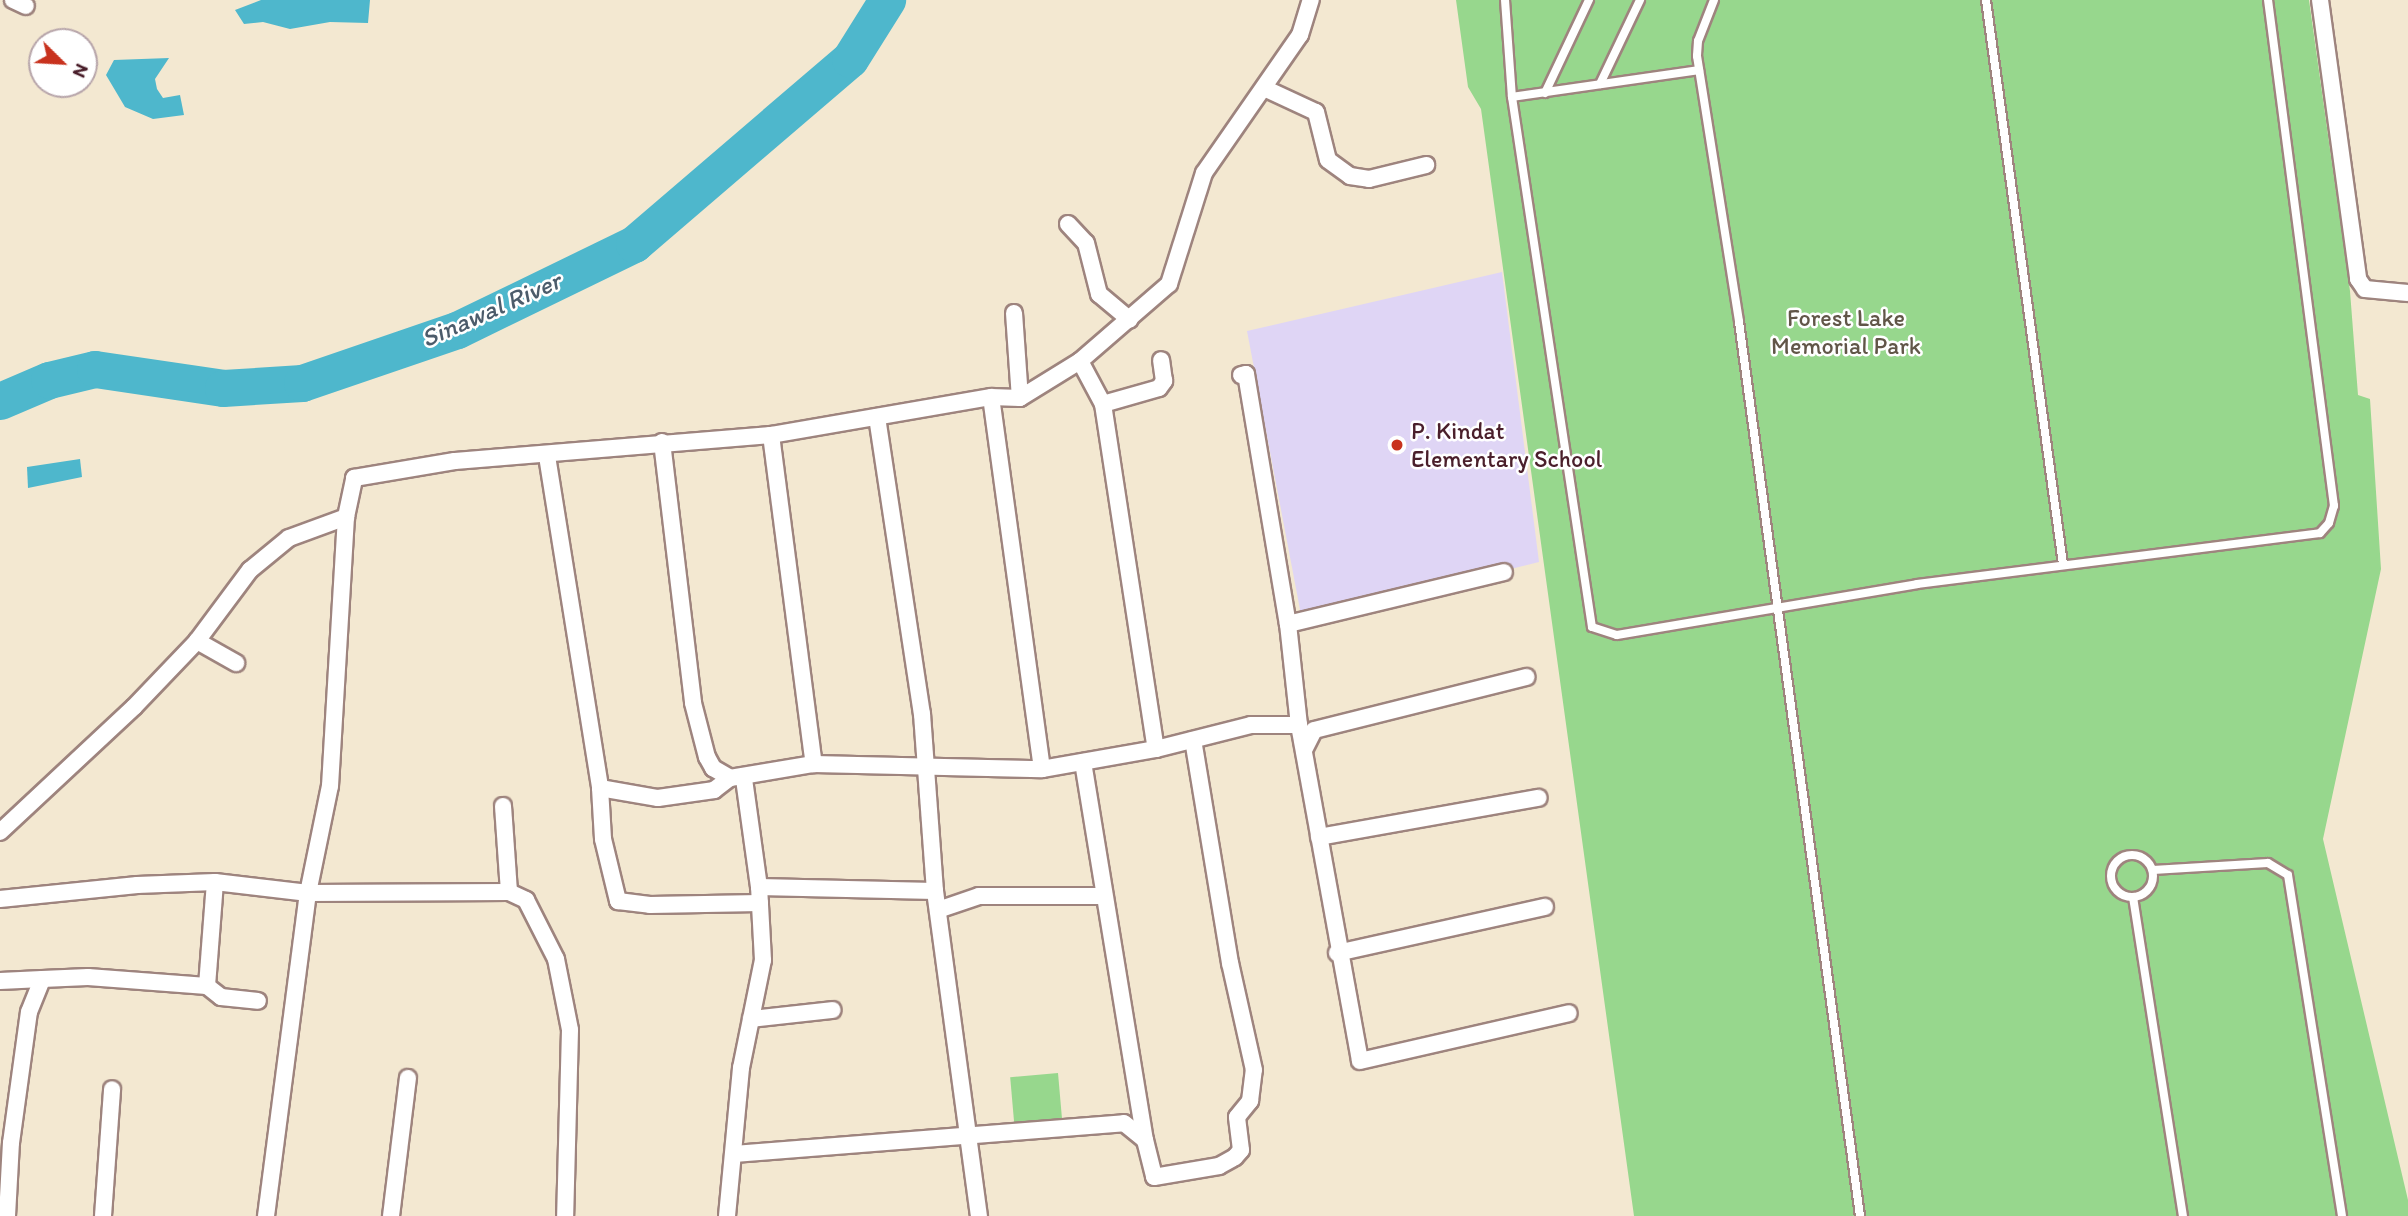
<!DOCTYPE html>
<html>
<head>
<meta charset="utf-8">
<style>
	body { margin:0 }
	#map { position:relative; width:2408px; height:1216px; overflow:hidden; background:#f3e8d1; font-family:Itim,sans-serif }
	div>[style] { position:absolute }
	.built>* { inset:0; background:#dfd5f5 }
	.green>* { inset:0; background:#97d78d; transform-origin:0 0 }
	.water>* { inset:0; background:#4eb7cc }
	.river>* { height:37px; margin:-18.5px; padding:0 18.5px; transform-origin:18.5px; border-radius:18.5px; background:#4eb7cc }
	.roads { filter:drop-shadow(2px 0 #9e847e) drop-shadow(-2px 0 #9e847e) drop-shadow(0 2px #9e847e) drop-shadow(0 -2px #9e847e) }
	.lane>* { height:8px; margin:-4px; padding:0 4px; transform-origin:4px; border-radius:4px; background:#fff }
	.lane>.ring { margin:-4px; padding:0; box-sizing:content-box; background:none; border:8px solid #fff; border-radius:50% }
	.street>* { height:16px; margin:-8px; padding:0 8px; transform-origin:8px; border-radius:8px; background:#fff }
	.dots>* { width:19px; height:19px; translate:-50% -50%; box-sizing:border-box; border:4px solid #fff; border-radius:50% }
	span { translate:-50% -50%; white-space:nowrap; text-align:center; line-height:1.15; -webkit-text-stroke:5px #fff; paint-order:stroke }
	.park-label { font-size:24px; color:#615648 }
	.poi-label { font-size:24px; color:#4a1f2b }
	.left { translate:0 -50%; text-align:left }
	.water-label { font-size:26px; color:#4c5c6b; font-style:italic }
	.north { position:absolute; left:28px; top:28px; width:70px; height:70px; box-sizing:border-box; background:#fff; border:2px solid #b7a5aa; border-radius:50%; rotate:114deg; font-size:19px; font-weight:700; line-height:28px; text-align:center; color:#4a1f2b }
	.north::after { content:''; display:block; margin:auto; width:24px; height:32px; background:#c8321e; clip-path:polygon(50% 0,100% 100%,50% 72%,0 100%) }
</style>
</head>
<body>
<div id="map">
	<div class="built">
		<div style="clip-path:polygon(1502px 272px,1539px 562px,1302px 620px,1247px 331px)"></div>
	</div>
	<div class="green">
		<div style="clip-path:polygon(1456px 0,2309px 0,2350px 291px,2358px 395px,2370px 399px,2381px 569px,2323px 839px,2408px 1200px,2408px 1216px,1634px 1216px,1481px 109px,1468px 87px)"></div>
		<div style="left:1058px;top:1073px;width:46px;height:48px;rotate:85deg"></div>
	</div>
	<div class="water">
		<div style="clip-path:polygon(261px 0,370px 0,368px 23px,330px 22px,290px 29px,263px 22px,244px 24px,235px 10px)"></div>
		<div style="clip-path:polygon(169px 58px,155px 79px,157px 89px,163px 98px,180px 95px,184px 115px,153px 119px,125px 107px,106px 75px,114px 60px)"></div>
		<div style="clip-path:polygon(80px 459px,82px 477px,28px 488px,27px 467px)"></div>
	</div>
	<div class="river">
		<div style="left:0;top:401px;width:53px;rotate:-23.2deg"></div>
		<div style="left:49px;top:380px;width:47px;rotate:-13.4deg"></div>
		<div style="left:95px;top:369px;width:129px;rotate:8.4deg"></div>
		<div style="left:223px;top:388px;width:79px;rotate:-3.6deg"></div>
		<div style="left:302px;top:383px;width:164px;rotate:-18.9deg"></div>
		<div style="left:457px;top:330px;width:197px;rotate:-25.9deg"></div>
		<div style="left:634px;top:244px;width:284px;rotate:-40.6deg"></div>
		<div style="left:850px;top:59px;width:70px;rotate:-57.9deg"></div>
	</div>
	<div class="roads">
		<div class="lane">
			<div style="left:1505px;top:0;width:97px;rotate:85.9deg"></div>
			<div style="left:1512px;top:97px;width:536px;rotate:81.42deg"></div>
			<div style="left:1592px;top:627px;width:26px;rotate:18deg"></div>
			<div style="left:1617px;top:635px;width:304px;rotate:-9.6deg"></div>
			<div style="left:1917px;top:584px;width:406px;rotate:-7.2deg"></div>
			<div style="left:2320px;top:533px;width:13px;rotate:-48deg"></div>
			<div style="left:2329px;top:523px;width:18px;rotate:-74deg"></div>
			<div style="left:2334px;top:506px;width:510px;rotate:-97.43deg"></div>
			<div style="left:1714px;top:0;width:44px;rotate:111.3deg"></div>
			<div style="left:1698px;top:41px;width:15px;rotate:94deg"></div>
			<div style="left:1697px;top:56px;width:269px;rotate:81deg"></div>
			<div style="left:1739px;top:322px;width:902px;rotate:82.29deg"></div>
			<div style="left:1986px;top:0;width:569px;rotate:82.23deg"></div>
			<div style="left:1600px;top:84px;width:93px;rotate:-64.5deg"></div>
			<div style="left:1545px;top:93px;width:103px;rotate:-64.7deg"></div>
			<div style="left:1512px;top:97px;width:189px;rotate:-8.2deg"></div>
			<div class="ring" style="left:2111px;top:855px;width:34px;height:34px"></div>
			<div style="left:2153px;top:870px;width:115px;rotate:-3.5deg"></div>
			<div style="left:2268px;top:863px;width:23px;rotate:31deg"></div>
			<div style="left:2288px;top:875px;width:345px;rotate:81deg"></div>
			<div style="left:2133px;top:897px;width:323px;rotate:81.1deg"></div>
		</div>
		<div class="street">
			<div style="left:13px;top:0;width:14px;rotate:25deg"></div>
			<div style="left:2320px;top:0;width:282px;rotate:82.2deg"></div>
			<div style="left:2358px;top:279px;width:12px;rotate:55deg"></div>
			<div style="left:2365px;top:289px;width:43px;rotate:5.3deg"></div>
			<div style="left:1264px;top:88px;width:57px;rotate:24.8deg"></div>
			<div style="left:1316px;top:112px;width:49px;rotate:76deg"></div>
			<div style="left:1328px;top:160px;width:27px;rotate:36deg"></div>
			<div style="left:1350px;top:176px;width:19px;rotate:9deg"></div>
			<div style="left:1369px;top:179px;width:59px;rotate:-13.8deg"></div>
			<div style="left:1068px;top:224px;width:26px;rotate:47deg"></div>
			<div style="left:1086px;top:243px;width:53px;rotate:75.7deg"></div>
			<div style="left:1099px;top:294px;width:40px;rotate:40deg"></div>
			<div style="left:1014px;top:313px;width:85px;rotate:86deg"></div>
			<div style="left:1080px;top:361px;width:49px;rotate:61.9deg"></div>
			<div style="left:1103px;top:404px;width:349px;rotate:81.3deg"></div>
			<div style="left:1241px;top:375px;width:5px;rotate:-11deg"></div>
			<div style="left:1246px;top:374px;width:254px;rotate:80.5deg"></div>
			<div style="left:1288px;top:624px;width:102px;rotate:83.8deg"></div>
			<div style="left:1299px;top:725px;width:341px;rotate:79.7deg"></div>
			<div style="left:1360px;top:1061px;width:214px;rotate:-12.9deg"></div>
			<div style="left:1103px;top:404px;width:58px;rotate:-15.9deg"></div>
			<div style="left:1159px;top:388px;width:9px;rotate:-54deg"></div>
			<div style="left:1164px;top:381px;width:21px;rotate:-98deg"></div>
			<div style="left:877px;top:417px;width:300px;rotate:81.4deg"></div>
			<div style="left:922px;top:714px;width:177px;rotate:85.8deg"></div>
			<div style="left:935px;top:891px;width:328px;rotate:82.3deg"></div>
			<div style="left:771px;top:435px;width:332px;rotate:82.6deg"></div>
			<div style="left:662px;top:442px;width:263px;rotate:83.2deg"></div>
			<div style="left:693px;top:703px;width:56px;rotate:75.5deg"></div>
			<div style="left:707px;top:757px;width:13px;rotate:61deg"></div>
			<div style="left:713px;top:768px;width:20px;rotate:30deg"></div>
			<div style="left:730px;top:778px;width:85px;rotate:-9.5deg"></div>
			<div style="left:814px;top:764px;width:228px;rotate:1.3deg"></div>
			<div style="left:1042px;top:769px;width:116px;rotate:-10deg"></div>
			<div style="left:1156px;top:749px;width:98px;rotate:-14.2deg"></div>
			<div style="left:1251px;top:725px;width:48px"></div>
			<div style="left:547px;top:456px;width:336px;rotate:80.9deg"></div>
			<div style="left:600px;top:788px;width:51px;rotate:86.6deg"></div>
			<div style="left:603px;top:839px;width:64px;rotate:76.4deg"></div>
			<div style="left:618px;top:901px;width:32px;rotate:7deg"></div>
			<div style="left:650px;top:905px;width:110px;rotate:-1deg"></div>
			<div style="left:1288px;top:624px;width:222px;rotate:-13.5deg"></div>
			<div style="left:197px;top:641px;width:45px;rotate:29.4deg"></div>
			<div style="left:1304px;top:750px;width:22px;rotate:-63deg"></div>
			<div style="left:1314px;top:730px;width:219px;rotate:-14deg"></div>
			<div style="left:1083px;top:762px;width:383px;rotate:80.7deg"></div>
			<div style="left:1042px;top:769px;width:375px;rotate:-97.8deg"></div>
			<div style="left:991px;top:397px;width:29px;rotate:2deg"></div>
			<div style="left:1020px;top:398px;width:70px;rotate:-31.7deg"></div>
			<div style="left:1080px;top:361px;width:118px;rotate:-40.9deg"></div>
			<div style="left:1169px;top:284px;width:116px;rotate:-72.5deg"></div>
			<div style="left:1204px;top:173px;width:168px;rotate:-55.2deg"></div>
			<div style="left:1300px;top:35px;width:37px;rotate:-73deg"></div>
			<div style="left:600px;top:788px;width:59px;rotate:9.8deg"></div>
			<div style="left:658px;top:798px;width:57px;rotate:-8.1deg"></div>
			<div style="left:714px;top:790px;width:20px;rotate:-37deg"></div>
			<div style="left:503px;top:806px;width:86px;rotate:86deg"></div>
			<div style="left:0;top:832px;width:183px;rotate:-43deg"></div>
			<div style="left:134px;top:707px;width:91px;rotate:-46.3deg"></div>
			<div style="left:197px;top:641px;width:89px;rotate:-53.3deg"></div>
			<div style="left:250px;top:570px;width:50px;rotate:-39.4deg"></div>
			<div style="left:289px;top:538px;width:61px;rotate:-20.2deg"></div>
			<div style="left:1319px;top:837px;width:223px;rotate:-10.1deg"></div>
			<div style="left:759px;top:887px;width:176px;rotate:1.3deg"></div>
			<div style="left:0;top:899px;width:138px;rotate:-5.8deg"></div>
			<div style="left:137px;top:885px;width:78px;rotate:-2.2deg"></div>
			<div style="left:215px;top:882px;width:94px;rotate:6.7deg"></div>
			<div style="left:308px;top:893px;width:201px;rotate:-0.3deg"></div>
			<div style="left:509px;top:892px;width:19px;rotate:25deg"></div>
			<div style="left:526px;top:900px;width:66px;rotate:63deg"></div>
			<div style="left:556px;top:959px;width:72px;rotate:78.8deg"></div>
			<div style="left:570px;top:1030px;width:186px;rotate:91.5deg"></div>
			<div style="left:938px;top:910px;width:43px;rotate:-18.9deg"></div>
			<div style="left:979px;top:896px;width:123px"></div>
			<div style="left:1337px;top:953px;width:213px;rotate:-12.5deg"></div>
			<div style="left:0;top:981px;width:42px;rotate:-2.7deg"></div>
			<div style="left:207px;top:986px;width:18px;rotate:38deg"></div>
			<div style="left:221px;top:997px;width:37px;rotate:6deg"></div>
			<div style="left:751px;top:1019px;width:82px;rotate:-6.3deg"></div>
			<div style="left:734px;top:1154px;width:391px;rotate:-4.5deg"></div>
			<div style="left:1124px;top:1123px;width:27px;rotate:39deg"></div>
			<div style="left:1145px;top:1140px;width:38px;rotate:76deg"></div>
			<div style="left:1154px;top:1177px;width:66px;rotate:-9.6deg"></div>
			<div style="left:1219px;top:1166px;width:18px;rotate:-29deg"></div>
			<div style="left:1235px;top:1157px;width:9px;rotate:-49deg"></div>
			<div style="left:1241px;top:1150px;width:33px;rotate:-97deg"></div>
			<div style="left:1237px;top:1117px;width:21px;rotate:-51deg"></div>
			<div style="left:1250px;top:1101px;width:31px;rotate:-83deg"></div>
			<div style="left:1254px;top:1070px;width:110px;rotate:-102.6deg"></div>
			<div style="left:1230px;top:963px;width:226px;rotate:-99.4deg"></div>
			<div style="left:7px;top:1216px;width:73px;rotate:-86.9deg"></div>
			<div style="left:11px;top:1143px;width:132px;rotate:-82.2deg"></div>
			<div style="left:29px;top:1012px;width:35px;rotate:-68deg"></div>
			<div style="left:42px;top:979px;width:46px;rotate:-2.5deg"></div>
			<div style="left:88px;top:977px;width:119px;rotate:4.3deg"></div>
			<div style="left:207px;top:986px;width:104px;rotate:-85.6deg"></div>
			<div style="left:103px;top:1216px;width:127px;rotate:-85.9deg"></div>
			<div style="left:266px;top:1216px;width:326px;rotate:-82.6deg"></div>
			<div style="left:308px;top:893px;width:109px;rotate:-78.4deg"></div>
			<div style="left:330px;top:786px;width:269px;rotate:-86.6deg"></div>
			<div style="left:346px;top:517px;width:40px;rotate:-78deg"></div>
			<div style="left:354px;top:478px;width:102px;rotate:-9.6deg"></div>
			<div style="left:455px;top:461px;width:317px;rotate:-4.7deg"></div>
			<div style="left:771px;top:435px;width:223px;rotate:-9.8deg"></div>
			<div style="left:391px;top:1216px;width:139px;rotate:-83deg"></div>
			<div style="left:727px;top:1216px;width:149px;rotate:-84.6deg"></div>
			<div style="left:741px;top:1068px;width:110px;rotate:-78.5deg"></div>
			<div style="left:763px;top:960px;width:73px;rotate:-93.1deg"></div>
			<div style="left:759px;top:887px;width:109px;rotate:-97.9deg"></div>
		</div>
	</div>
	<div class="dots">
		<div style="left:1397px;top:445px;background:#c8321e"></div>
	</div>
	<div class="park-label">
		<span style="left:1846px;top:332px">Forest Lake<br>Memorial Park</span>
	</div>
	<div class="poi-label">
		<span class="left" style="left:1411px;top:445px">P. Kindat<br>Elementary School</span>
	</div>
	<div class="water-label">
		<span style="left:491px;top:310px;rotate:-24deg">Sinawal River</span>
	</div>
	<div class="north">N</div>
</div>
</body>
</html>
